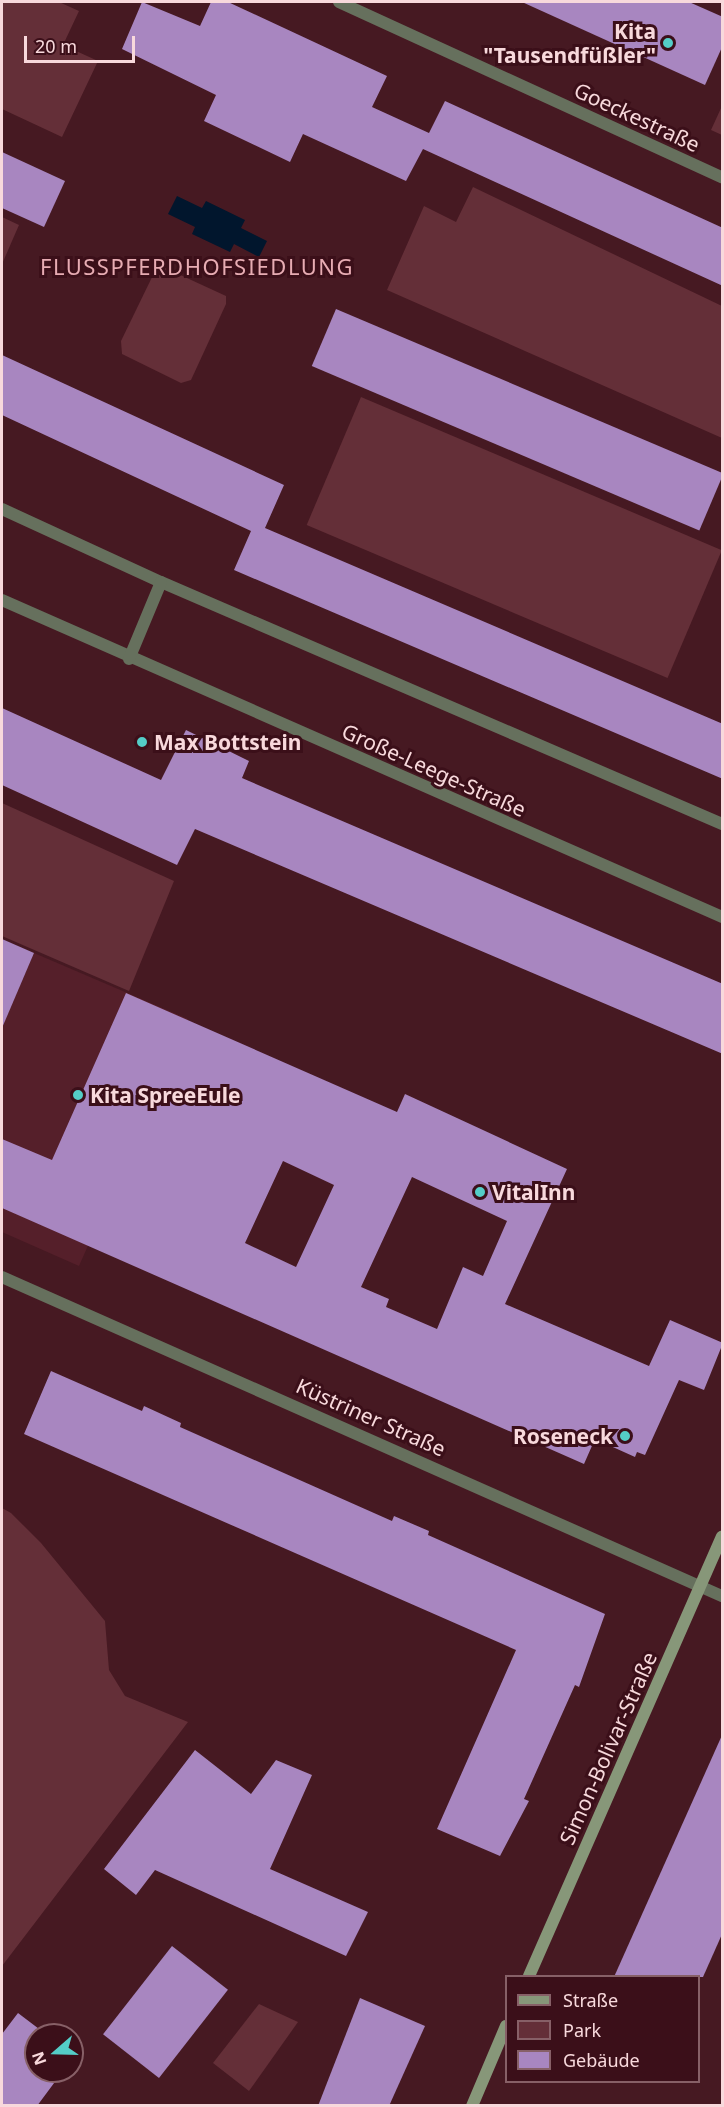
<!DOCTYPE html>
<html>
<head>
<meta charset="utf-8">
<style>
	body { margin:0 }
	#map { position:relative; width:724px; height:2107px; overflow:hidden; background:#461922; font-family:"Noto Sans",sans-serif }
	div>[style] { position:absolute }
	.built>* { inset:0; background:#551f2a }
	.green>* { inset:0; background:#642f38; transform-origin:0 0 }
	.water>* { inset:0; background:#01162d }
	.building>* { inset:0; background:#a886c0; transform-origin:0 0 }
	.street>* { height:12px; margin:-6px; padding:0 6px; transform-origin:6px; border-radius:6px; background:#66705d }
	.secondary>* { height:12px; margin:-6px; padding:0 6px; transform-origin:6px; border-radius:6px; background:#879779 }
	.dots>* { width:16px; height:16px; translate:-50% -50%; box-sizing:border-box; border:3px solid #3b0f19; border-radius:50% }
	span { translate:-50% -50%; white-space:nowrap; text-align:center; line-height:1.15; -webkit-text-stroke:6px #3b0f19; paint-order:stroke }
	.poi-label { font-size:21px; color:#f8d9dc; font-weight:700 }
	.right { translate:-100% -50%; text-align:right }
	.left { translate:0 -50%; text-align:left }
	.street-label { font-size:21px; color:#f8d9dc }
	.neighbourhood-label { font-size:22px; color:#e7acb3; letter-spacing:1.5px }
	.frame { position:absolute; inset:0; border:3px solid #f8d9dc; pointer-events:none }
	.legend { position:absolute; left:505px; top:1975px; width:195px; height:108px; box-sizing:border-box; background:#3b0f19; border:2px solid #876067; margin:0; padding:8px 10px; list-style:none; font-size:18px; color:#f8d9dc }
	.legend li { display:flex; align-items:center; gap:12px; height:30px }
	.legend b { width:30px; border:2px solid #876067 }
	.north { position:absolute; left:24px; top:2023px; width:60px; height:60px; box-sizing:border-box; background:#3b0f19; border:2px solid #876067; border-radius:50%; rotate:250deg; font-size:16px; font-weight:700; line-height:24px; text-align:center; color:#f8d9dc }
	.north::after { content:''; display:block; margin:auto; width:21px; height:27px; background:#54cdc7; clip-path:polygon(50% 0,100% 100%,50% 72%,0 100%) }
	.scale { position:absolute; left:24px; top:36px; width:111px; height:27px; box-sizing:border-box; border:3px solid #f8d9dc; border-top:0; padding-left:8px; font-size:18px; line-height:21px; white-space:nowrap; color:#f8d9dc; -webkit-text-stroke:4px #3b0f19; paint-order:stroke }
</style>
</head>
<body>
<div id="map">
	<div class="built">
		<div style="clip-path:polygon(34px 953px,188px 1019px,79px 1266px,2px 1232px,2px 1027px)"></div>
	</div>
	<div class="green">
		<div style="clip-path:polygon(2px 2px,59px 2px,79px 11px,63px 45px,98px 61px,62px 137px,2px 109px)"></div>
		<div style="clip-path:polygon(722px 106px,722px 135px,711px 130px)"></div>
		<div style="clip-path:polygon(473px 187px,722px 306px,722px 438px,387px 290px,424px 206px,456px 222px)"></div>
		<div style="clip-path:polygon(2px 217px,19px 225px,2px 264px)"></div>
		<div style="clip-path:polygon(163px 267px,226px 296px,226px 304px,191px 380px,181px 383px,122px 354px,121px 341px,155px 271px)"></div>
		<div style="left:361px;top:397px;width:392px;height:139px;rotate:23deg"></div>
		<div style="clip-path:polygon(2px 803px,174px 881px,129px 991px,2px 936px)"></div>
		<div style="clip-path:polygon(2px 1508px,11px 1513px,41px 1543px,105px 1621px,109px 1670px,125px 1696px,188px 1722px,2px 1966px)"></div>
		<div style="clip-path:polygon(259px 2004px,298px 2022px,249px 2091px,213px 2063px)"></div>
	</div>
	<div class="water">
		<div style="clip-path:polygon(177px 196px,202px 208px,206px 201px,245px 220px,241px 228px,267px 241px,259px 257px,234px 244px,230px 252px,192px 234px,195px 227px,168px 214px)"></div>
	</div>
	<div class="building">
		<div style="clip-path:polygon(142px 2px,200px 26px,211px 2px,228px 2px,387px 76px,372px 107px,429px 133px,445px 101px,723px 228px,723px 286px,423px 149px,406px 181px,303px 134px,290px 162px,204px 121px,216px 95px,122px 49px)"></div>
		<div style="clip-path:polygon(522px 2px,689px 2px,723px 17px,723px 45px,705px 85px)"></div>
		<div style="clip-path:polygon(2px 152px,65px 181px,44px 227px,2px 208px)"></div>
		<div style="left:336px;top:309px;width:421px;height:62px;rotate:23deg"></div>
		<div style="clip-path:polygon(2px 355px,284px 485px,265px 528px,723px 724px,723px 779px,234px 570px,251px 531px,2px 415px)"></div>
		<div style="clip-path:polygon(2px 708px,161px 780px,186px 730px,249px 761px,242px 778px,723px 984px,723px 1054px,195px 829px,177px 865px,2px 785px)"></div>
		<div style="clip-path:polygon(2px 939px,34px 953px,2px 1028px)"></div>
		<div style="clip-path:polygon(evenodd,126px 993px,397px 1112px,405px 1094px,567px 1169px,505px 1304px,649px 1366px,670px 1320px,723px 1343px,704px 1390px,679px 1380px,645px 1455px,637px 1452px,635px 1457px,595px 1439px,584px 1464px,2px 1208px,2px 1139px,52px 1160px,126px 993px,283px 1161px,334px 1185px,296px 1267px,245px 1243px,283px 1161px,126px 993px,412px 1177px,507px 1221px,483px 1276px,463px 1267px,437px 1329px,386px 1307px,389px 1299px,361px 1287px,412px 1177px)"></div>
		<div style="clip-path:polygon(51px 1371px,142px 1411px,144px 1406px,181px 1423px,180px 1427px,392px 1521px,394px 1516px,429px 1531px,428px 1535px,605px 1614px,579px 1687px,575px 1685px,524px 1799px,529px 1801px,500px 1856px,437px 1829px,516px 1650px,24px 1434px)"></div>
		<div style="clip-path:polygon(723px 1733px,723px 1932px,703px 1977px,614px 1977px)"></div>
		<div style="clip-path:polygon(195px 1750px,251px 1794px,276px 1760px,312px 1775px,270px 1869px,368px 1912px,346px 1956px,155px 1870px,136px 1895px,104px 1869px)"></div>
		<div style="left:172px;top:1946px;width:71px;height:112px;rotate:38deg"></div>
		<div style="clip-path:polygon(360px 1998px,425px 2026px,389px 2106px,318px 2106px)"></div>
		<div style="clip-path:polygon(18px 2013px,47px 2035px,36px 2035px,36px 2071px,63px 2071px,37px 2106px,2px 2106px,2px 2034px)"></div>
	</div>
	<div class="street">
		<div style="left:339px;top:2px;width:421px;rotate:24.6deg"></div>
		<div style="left:2px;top:509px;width:175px;rotate:24.7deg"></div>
		<div style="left:161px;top:582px;width:611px;rotate:23.33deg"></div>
		<div style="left:2px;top:600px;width:787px;rotate:23.76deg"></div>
		<div style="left:129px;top:659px;width:83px;rotate:-67.4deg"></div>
		<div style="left:2px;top:1277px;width:788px;rotate:23.9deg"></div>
	</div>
	<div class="secondary">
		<div style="left:529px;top:1976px;width:480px;rotate:-66.3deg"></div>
		<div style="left:472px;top:2106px;width:87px;rotate:-67deg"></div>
	</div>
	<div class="dots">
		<div style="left:668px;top:43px;background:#54cdc7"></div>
		<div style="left:142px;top:742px;background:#54cdc7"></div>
		<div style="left:78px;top:1095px;background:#54cdc7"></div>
		<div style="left:480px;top:1192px;background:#54cdc7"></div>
		<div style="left:625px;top:1436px;background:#54cdc7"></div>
	</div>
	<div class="poi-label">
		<span class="right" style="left:656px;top:43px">Kita<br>"Tausendfüßler"</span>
		<span class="left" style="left:154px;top:742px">Max Bottstein</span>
		<span class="left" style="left:90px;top:1095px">Kita SpreeEule</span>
		<span class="left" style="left:492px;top:1192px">VitalInn</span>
		<span class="right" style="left:613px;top:1436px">Roseneck</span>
	</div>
	<div class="street-label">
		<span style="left:637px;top:117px;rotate:25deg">Goeckestraße</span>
		<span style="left:434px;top:770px;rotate:24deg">Große-Leege-Straße</span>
		<span style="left:371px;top:1417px;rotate:24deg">Küstriner Straße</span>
		<span style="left:608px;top:1748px;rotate:-66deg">Simon-Bolivar-Straße</span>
	</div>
	<div class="neighbourhood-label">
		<span style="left:197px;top:267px">FLUSSPFERDHOFSIEDLUNG</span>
	</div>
	<div class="frame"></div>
	<ul class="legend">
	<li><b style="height:8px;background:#879779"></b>Straße</li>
	<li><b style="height:16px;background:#642f38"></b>Park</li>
	<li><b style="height:16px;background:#a886c0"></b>Gebäude</li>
	</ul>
	<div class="north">N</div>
	<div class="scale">20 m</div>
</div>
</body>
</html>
